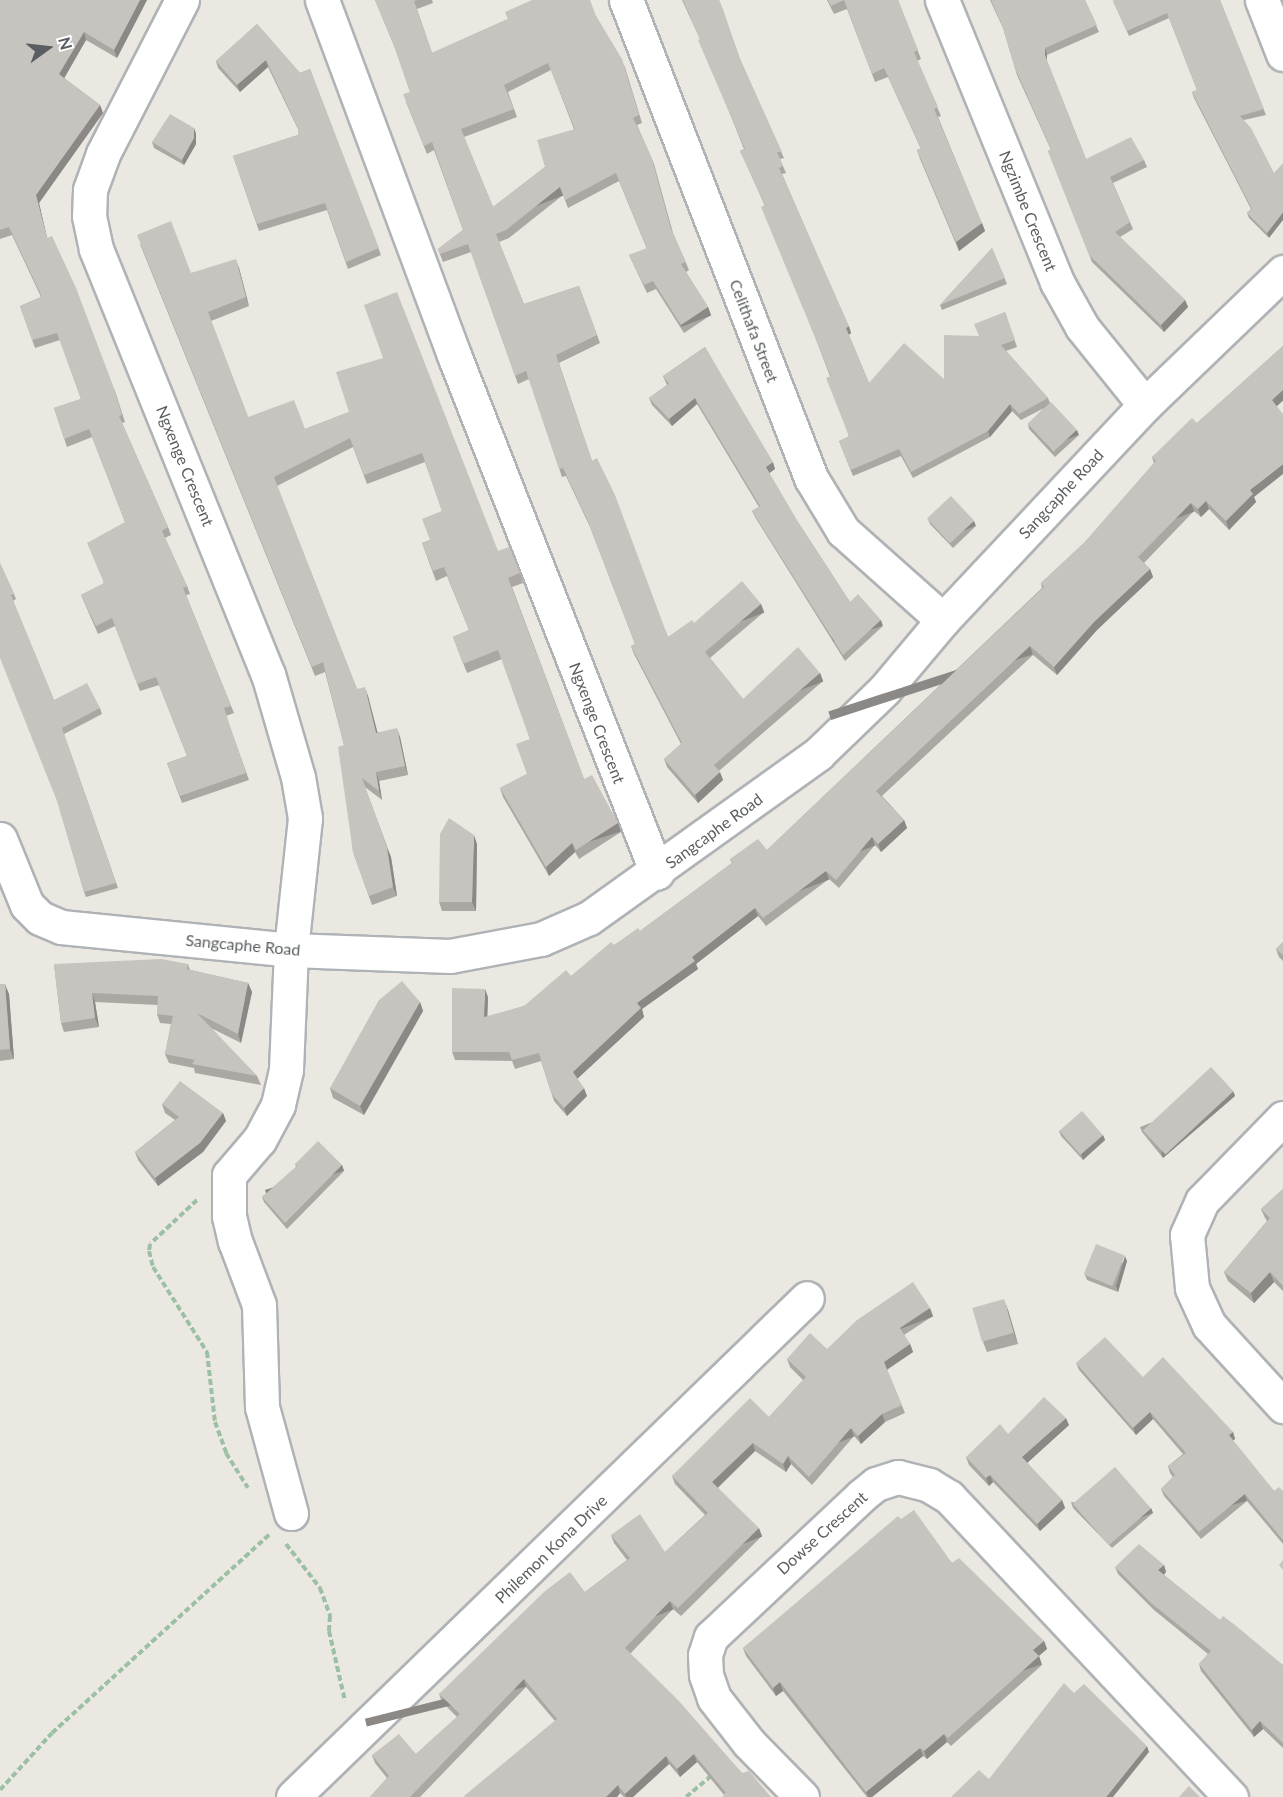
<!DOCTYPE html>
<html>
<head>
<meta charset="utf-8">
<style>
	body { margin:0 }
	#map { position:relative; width:1283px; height:1797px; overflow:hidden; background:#ebe8e2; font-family:Lato,sans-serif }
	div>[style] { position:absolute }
	.path>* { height:4px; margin-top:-2px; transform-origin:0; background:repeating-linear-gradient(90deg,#9bc0a3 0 6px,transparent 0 9px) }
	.roads { filter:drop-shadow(2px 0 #afb3b6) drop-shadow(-2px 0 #afb3b6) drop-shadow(0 2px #afb3b6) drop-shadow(0 -2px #afb3b6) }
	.street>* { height:33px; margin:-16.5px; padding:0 16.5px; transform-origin:16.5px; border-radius:16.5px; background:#fff }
	.wall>* { inset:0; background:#aba8a4 }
	.shaded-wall>* { inset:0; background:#8b8886; transform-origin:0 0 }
	.building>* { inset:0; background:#c7c3bf; transform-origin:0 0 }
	span { translate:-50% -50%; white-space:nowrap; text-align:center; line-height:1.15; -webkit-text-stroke:5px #fff; paint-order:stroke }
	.street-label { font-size:16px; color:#5a5e61 }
	.north { position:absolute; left:18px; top:18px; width:60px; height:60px; -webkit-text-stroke:4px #fff; paint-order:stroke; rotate:75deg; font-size:16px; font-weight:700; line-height:24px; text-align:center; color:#5a5e61 }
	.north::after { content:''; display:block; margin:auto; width:21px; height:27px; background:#5a5e61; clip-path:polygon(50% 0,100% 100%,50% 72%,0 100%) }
</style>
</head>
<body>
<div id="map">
	<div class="path">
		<div style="left:197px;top:1200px;width:64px;rotate:136.9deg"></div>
		<div style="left:150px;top:1244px;width:7px;rotate:98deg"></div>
		<div style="left:149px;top:1251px;width:16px;rotate:76deg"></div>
		<div style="left:153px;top:1267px;width:101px;rotate:57.6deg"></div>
		<div style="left:207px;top:1352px;width:70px;rotate:83.5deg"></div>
		<div style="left:215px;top:1422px;width:33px;rotate:70deg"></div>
		<div style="left:226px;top:1453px;width:41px;rotate:57.8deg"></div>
		<div style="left:286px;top:1544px;width:56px;rotate:52.3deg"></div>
		<div style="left:320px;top:1588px;width:30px;rotate:70deg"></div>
		<div style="left:330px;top:1616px;width:15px;rotate:94deg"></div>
		<div style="left:329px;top:1631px;width:72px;rotate:77.1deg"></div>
		<div style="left:0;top:1790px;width:77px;rotate:-47.6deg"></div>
		<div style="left:52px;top:1733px;width:294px;rotate:-42.4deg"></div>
		<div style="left:686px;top:1797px;width:34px;rotate:-40deg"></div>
	</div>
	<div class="roads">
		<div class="street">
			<div style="left:182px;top:0;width:173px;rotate:117.2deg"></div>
			<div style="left:103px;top:154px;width:38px;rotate:110deg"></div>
			<div style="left:90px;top:190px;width:26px;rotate:92deg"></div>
			<div style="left:89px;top:216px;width:34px;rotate:78deg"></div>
			<div style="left:96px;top:249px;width:458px;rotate:68deg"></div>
			<div style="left:268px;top:674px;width:107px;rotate:73.8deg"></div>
			<div style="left:298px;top:777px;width:42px;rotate:80.3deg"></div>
			<div style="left:305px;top:818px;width:133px;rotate:96.1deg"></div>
			<div style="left:291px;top:950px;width:120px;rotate:92.4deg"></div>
			<div style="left:286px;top:1070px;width:36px;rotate:103deg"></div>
			<div style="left:278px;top:1105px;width:40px;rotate:118deg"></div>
			<div style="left:259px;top:1140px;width:46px;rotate:130.6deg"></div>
			<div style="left:229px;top:1175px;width:41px;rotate:90deg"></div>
			<div style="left:229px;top:1216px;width:26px;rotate:77deg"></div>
			<div style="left:235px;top:1241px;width:68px;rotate:69.4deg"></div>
			<div style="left:259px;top:1305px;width:102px;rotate:88.3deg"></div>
			<div style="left:262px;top:1407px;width:110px;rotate:74.7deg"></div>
			<div style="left:322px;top:0;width:379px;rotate:69.6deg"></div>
			<div style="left:454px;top:355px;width:556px;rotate:68.6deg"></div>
			<div style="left:626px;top:0;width:513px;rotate:68.84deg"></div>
			<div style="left:811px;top:478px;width:62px;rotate:58.9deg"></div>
			<div style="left:843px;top:531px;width:134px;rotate:41.7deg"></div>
			<div style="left:942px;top:0;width:305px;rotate:67.8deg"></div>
			<div style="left:1057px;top:282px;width:51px;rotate:60.9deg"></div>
			<div style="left:1082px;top:327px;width:100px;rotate:51.1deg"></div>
			<div style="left:1262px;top:0;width:58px;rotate:68.7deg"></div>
			<div style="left:0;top:839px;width:71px;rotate:67.8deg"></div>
			<div style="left:27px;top:905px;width:18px;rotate:45deg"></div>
			<div style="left:40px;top:918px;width:23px;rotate:23deg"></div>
			<div style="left:61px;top:927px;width:231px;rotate:5.7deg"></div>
			<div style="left:291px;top:950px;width:159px;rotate:2.2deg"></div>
			<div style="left:450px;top:956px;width:93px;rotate:-10.6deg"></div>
			<div style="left:541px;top:939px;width:52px;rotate:-23.6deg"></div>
			<div style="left:589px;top:918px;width:282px;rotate:-35.6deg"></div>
			<div style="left:818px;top:754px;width:93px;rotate:-44.1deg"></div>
			<div style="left:885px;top:689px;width:90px;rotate:-50deg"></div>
			<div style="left:943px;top:620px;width:295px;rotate:-46.8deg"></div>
			<div style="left:1145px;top:405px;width:192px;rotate:-43.9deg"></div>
			<div style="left:1283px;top:1118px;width:116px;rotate:134.3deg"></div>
			<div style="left:1202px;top:1201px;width:37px;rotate:114deg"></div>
			<div style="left:1187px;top:1235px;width:53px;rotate:84.6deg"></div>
			<div style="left:1192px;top:1288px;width:41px;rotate:65.3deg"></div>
			<div style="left:1209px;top:1325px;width:110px;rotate:47.6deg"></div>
			<div style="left:293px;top:1797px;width:716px;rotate:-44.15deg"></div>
			<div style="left:802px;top:1797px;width:76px;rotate:-134.5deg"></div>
			<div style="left:749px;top:1743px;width:57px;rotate:-127.9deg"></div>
			<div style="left:714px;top:1698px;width:24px;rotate:-109deg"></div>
			<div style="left:706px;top:1675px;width:20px;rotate:-93deg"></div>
			<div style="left:705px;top:1655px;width:19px;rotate:-72deg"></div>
			<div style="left:711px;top:1637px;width:206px;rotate:-43.2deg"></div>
			<div style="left:861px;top:1496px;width:19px;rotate:-39deg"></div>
			<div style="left:876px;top:1484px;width:23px;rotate:-18deg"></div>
			<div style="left:898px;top:1477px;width:32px;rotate:14deg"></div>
			<div style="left:929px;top:1485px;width:23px;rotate:31deg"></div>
			<div style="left:949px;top:1497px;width:412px;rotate:46.8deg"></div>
		</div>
	</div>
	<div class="wall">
		<div style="clip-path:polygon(0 0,147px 0,117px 58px,86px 40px,64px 78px,100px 105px,103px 113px,39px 203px,47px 238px,115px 391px,125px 422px,122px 423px,168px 527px,171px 535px,165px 538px,187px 586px,190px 594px,186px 595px,234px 713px,226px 716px,249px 780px,182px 803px,167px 763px,187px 756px,159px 685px,140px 691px,115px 626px,98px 634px,81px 595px,103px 584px,125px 522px,92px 437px,67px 447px,54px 408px,81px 399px,60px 340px,35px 348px,20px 306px,41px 297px,12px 235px,0 239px)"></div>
		<div style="clip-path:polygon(evenodd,375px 0,432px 0,433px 3px,417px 9px,432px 53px,508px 19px,596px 16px,625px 67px,642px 123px,637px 125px,654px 164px,673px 233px,689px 270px,686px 272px,708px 307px,711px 315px,684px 333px,656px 289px,647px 293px,629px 255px,647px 249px,619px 181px,568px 208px,563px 195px,509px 238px,499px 242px,524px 304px,579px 286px,600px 343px,559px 363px,592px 461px,668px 637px,694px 623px,761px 604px,764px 612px,710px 658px,743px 699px,820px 673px,823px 681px,719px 771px,723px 780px,698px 803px,667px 767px,664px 759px,681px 744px,634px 654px,631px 646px,635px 644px,590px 527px,566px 476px,562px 477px,529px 379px,518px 384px,471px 252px,443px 262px,441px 257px,438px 249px,463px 230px,434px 150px,427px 154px,406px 102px,410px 92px,397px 53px,375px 0,551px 70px,574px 129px,545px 167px,493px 207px,464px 137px,517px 117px,508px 92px,551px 70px)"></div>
		<div style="clip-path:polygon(682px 0,719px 0,740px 59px,784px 158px,780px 159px,786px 173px,782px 174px,851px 333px,849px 335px,869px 383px,944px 379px,979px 336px,1005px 312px,1017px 347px,1006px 351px,1048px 398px,1050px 403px,1079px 435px,1055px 457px,1029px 429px,1028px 424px,1044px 408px,1021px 420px,1012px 411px,990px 437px,913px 478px,901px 456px,853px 476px,839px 441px,849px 437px,830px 376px,765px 206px,743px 157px,740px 151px,744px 149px,700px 39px)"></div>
		<div style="clip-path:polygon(827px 0,898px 0,921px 59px,917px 61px,941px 116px,938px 117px,985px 231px,959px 251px,920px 159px,917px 150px,921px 149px,888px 77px,875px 82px,847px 9px,834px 14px)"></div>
		<div style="clip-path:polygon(990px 0,1085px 0,1099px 32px,1047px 55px,1047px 61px,1086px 159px,1144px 160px,1147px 167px,1113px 183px,1133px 229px,1120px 237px,1185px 300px,1188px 307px,1164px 332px,1092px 262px,1048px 151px,1051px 150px,1017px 75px,1003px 28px)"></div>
		<div style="clip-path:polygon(1220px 0,1266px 115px,1244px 120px,1269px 238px,1249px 218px,1247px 213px,1251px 209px,1194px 98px,1192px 92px,1197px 90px,1169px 18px,1129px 36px,1113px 1px)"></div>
		<div style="clip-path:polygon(257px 24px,300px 73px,310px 69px,381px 255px,348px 269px,327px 210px,259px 231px,233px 156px,298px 135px,298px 129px,268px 67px,240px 92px,218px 68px,216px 61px)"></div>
		<div style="clip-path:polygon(194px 128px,196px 134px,196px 144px,184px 165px,154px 148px,152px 142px)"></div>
		<div style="clip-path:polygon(140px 244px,191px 273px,239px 268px,249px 306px,211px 321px,248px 417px,305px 429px,349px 412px,383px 358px,498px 551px,520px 573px,523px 583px,512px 587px,584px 779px,618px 823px,621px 832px,579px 859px,575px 852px,549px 876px,503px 797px,500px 788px,527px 774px,530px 739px,502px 659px,467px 673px,453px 637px,469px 630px,447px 576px,436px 581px,422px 543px,430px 540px,442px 511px,425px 462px,367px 484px,353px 447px,277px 486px,357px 689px,368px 696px,377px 732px,400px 737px,408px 775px,379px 781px,382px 800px,365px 787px,391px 857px,397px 896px,372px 905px,353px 852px,344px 745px,325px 672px,315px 676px)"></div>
		<div style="clip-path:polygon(992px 248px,1007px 284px,942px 310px,940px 305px)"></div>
		<div style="clip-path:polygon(1283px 346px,1283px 401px,1277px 406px,1254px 497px,1256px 502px,1229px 530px,1209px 509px,1201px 517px,1194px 511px,1144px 563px,1150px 569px,1153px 577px,1097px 630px,1057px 675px,1033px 655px,882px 796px,904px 820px,907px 828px,881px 852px,875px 845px,839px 888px,829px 879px,766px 926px,758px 916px,696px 964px,698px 969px,642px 1009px,644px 1017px,577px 1079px,587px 1096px,567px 1116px,554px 1101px,541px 1061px,515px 1069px,512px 1061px,455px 1060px,452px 1052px,488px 997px,487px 1017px,524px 1006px,571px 976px,614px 945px,640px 931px,732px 863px,730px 859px,767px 850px,1042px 588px,1041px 583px,1085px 542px,1154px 463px,1152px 457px,1197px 423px)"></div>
		<div style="clip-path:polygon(705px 347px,775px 469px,769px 473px,796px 519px,850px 602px,883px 626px,845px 661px,755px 517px,752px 511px,759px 507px,697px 404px,672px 426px,652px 405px,649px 398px,667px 385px,663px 376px)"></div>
		<div style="clip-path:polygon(928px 519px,976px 526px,953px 548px,930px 524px)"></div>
		<div style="clip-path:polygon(0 563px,14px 594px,16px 599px,13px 601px,54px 700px,100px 708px,102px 714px,64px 734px,118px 888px,86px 897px,84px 892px,58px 803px)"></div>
		<div style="clip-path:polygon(477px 844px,476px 911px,442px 911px,439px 902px)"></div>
		<div style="clip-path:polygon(1283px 942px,1283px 961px,1279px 957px,1276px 949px)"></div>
		<div style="clip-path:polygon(54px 964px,188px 964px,190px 970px,248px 983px,252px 992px,241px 1043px,211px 1028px,257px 1076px,261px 1085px,195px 1073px,194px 1068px,169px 1063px,165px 1054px,171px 1024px,160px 1023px,157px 1014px,158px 1005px,95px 1002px,99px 1027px,64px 1032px,61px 1023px)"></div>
		<div style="clip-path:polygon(0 984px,9px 994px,14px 1059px,0 1061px)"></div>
		<div style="clip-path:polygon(420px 1002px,423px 1011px,364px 1115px,333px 1098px,330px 1088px)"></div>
		<div style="clip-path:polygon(1233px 1091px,1235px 1096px,1163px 1158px,1142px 1132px,1140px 1127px)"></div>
		<div style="clip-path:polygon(162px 1104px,223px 1113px,226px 1121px,203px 1152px,158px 1186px,138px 1160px,135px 1152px,175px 1120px,165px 1113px)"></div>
		<div style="clip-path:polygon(1059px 1131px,1103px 1135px,1105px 1140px,1083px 1160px,1061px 1136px)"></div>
		<div style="clip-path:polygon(295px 1164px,342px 1165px,344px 1171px,287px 1229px,264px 1202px,262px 1197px,296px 1167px)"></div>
		<div style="clip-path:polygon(1283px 1189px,1283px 1291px,1274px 1282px,1254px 1303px,1228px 1281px,1224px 1272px,1267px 1221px,1265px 1218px,1261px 1209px)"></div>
		<div style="clip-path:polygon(1127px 1261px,1118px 1292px,1087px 1280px,1085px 1275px)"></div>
		<div style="clip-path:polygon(1008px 1310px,1018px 1344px,987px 1352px,983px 1342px)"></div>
		<div style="clip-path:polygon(933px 1316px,904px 1335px,910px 1344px,913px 1352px,887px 1370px,905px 1413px,885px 1422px,861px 1444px,854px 1436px,812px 1485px,791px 1464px,786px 1472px,755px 1451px,718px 1488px,762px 1536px,681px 1616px,673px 1609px,630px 1654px,742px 1773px,724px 1795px,697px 1762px,680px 1777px,669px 1764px,633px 1797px,624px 1797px,620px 1793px,617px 1797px,464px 1797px,555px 1721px,526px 1687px,420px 1797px,370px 1797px,387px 1778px,375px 1763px,372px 1755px,416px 1754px,457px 1717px,442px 1702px,439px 1694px,585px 1592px,627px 1560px,614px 1543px,611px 1535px,665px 1552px,705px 1515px,675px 1484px,672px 1476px,769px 1417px,803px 1380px,790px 1367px,787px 1359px,827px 1349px)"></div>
		<div style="clip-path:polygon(1076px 1363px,1143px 1377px,1233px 1432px,1235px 1439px,1233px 1441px,1274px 1491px,1283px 1491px,1283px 1544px,1247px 1501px,1201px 1539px,1164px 1496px,1161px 1489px,1173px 1477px,1170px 1473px,1168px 1466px,1183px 1454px,1153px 1419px,1136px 1435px,1079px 1370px)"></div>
		<div style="clip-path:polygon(1069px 1425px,1027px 1463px,1062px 1500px,1065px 1508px,1040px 1531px,993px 1482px,989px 1486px,969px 1465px,966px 1457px,1008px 1434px)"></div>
		<div style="clip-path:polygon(1071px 1502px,1151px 1508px,1153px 1513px,1112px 1548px,1073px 1508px)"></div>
		<div style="clip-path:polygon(901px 1519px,1044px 1641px,1047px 1649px,1039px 1656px,1042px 1665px,951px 1746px,947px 1742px,927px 1759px,923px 1756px,872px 1797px,867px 1797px,783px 1691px,776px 1696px,746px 1656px,743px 1648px)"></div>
		<div style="clip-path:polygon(1164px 1565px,1166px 1572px,1164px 1575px,1220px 1620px,1283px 1665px,1283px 1748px,1263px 1729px,1254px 1737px,1201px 1671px,1199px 1664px,1208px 1654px,1154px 1610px,1118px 1574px,1115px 1567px)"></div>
	</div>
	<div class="shaded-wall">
		<div style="clip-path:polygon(140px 0,147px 0,117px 58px,114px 50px)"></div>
		<div style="clip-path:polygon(84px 32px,86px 40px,62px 82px,59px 74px)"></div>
		<div style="clip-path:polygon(1045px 48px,1047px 55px,1047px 62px,1045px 55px)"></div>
		<div style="clip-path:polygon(266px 60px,268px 67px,240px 92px,237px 85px)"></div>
		<div style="clip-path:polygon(100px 105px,103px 113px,39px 203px,49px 246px,36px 195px)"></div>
		<div style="clip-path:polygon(194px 128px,196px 134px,196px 144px,184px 165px,182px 160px)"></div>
		<div style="left:560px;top:187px;width:9px;height:69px;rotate:69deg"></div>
		<div style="clip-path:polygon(1283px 212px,1283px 220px,1269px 238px,1267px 233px)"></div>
		<div style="clip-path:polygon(982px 223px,985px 231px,959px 251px,956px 242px)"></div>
		<div style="clip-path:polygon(236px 259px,239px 268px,249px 306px,246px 297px)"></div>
		<div style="clip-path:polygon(1185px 300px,1188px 307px,1164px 332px,1161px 325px)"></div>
		<div style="left:708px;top:307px;width:9px;height:32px;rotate:69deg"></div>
		<div style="clip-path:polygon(849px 326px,851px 333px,848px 335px,846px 328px)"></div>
		<div style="clip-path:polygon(1283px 390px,1283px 400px,1275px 408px,1272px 400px)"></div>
		<div style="clip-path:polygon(695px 398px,697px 404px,672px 426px,669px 419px)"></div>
		<div style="clip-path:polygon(1010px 404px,1012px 411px,990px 437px,988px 431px)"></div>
		<div style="left:1077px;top:430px;width:5px;height:33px;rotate:68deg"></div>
		<div style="clip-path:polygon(773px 462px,775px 469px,768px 474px,766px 467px)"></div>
		<div style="clip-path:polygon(1283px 464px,1283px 474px,1254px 497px,1256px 502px,1229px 530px,1226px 521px,1250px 490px)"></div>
		<div style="clip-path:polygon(1206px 501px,1209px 509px,1201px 517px,1198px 509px)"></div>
		<div style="left:1191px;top:503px;width:9px;height:76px;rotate:69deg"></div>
		<div style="left:974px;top:521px;width:5px;height:32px;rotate:68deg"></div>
		<div style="clip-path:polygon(1150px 569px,1153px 577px,1097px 630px,1057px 675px,1054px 667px,1094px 622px)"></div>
		<div style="left:761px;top:604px;width:9px;height:74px;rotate:69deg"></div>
		<div style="left:881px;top:620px;width:6px;height:52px;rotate:72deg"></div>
		<div style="left:1030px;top:646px;width:9px;height:212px;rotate:72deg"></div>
		<div style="left:820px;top:673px;width:9px;height:140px;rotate:69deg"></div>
		<div style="clip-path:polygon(365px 687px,368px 696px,380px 742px,376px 733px)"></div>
		<div style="clip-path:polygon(397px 728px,400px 737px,408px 775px,405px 766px)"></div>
		<div style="clip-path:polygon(376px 772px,379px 781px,382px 800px,379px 791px)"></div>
		<div style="clip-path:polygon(720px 772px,723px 780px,698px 803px,695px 795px)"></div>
		<div style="clip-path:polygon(904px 820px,907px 828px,881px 852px,878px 844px)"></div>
		<div style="left:618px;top:823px;width:9px;height:50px;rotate:72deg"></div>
		<div style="clip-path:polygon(474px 835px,477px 844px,476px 911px,472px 902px)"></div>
		<div style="left:872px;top:837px;width:9px;height:56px;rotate:69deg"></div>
		<div style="clip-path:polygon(572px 843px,575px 852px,549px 876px,546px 867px)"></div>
		<div style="clip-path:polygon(387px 848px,391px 857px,397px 896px,393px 887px)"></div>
		<div style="left:826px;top:871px;width:9px;height:79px;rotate:69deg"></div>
		<div style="clip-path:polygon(755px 908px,758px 916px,696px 964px,698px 969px,642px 1009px,644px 1017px,576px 1080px,573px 1072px,637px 1003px,692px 957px)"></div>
		<div style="clip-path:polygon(248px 983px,252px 992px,241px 1043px,238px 1034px)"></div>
		<div style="clip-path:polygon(5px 984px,9px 994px,14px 1059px,10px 1049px)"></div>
		<div style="clip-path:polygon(485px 989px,488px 997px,487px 1026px,484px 1017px)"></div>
		<div style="clip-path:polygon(92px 993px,95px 1002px,99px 1027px,95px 1018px)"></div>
		<div style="clip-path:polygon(420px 1002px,423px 1011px,364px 1115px,360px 1106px)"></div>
		<div style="clip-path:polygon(584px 1088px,587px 1096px,567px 1116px,564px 1108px)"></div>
		<div style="clip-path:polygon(1233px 1091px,1235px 1096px,1163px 1158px,1161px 1152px)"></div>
		<div style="clip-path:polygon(223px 1113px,226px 1121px,203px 1152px,158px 1186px,155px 1178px)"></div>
		<div style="clip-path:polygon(1103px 1135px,1105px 1140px,1083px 1160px,1081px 1154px)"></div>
		<div style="left:342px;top:1165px;width:6px;height:81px;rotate:72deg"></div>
		<div style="clip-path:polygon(1125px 1256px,1127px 1261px,1118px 1292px,1116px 1286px)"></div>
		<div style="clip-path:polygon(1270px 1272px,1274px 1282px,1254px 1303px,1251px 1293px)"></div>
		<div style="clip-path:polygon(1004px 1299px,1008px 1310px,1018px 1344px,1014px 1333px)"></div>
		<div style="left:930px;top:1308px;width:9px;height:36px;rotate:69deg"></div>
		<div style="clip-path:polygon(910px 1344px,913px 1352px,886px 1370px,884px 1362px)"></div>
		<div style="clip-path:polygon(1150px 1412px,1153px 1419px,1136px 1435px,1133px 1428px)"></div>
		<div style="clip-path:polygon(882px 1414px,885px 1422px,861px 1444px,858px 1436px)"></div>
		<div style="clip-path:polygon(1066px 1418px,1069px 1425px,1025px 1465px,1022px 1457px)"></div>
		<div style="left:851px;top:1428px;width:9px;height:65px;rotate:69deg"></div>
		<div style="clip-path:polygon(1233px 1432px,1235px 1439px,1231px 1442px,1229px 1435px)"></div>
		<div style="clip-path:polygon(753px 1443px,755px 1451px,715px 1490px,712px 1482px)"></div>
		<div style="clip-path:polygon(788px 1456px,791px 1464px,786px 1472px,783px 1464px)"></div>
		<div style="clip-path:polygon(990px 1475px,993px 1482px,989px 1486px,986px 1478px)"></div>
		<div style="left:1245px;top:1494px;width:7px;height:60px;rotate:74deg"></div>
		<div style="clip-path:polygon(1062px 1500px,1065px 1508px,1040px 1531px,1037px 1524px)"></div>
		<div style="left:1151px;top:1508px;width:5px;height:54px;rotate:68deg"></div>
		<div style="left:759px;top:1528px;width:9px;height:114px;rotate:69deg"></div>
		<div style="clip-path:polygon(1164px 1565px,1166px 1572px,1161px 1577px,1158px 1570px)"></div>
		<div style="left:670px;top:1601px;width:9px;height:65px;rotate:69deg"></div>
		<div style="clip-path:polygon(1044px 1641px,1047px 1649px,1036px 1658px,1033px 1650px)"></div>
		<div style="left:1039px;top:1656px;width:9px;height:122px;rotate:72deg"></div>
		<div style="left:524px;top:1679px;width:8px;height:164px;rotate:76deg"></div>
		<div style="clip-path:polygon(780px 1682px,783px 1691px,776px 1696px,773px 1688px)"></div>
		<div style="clip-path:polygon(1260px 1721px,1263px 1729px,1254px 1737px,1252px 1730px)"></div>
		<div style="clip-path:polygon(944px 1734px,947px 1742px,927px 1759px,924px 1751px)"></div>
		<div style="clip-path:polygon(1147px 1746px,1149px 1752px,1113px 1797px,1106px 1797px)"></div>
		<div style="clip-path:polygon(920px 1748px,923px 1756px,872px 1797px,868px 1797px,866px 1792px)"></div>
		<div style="clip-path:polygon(694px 1754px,697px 1762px,680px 1777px,677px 1769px)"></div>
		<div style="clip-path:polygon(666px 1756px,669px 1764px,633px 1797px,626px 1797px,625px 1794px)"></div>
		<div style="clip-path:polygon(618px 1785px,620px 1793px,617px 1797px,606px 1797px)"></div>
	</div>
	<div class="building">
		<div style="clip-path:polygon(0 0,140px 0,114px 50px,84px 32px,59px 74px,100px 105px,36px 195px,47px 238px,52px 236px,76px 288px,112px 383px,122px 415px,119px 416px,168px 527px,162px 531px,187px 586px,183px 588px,231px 706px,224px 708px,246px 773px,180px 796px,167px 763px,187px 756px,156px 677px,137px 684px,112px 618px,96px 626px,81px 595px,104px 583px,87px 543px,125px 522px,89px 429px,64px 439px,54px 408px,81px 399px,57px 333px,32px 340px,20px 306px,42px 297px,9px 227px,0 230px)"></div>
		<div style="clip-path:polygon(evenodd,375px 0,417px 0,414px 1px,432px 53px,508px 19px,505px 12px,532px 0,590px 0,596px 16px,622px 59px,639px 115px,633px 118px,651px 156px,671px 229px,686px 262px,681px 264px,708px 307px,681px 325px,653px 281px,644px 285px,629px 255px,647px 248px,616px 173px,565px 200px,560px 187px,506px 230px,496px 234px,524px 304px,579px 286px,597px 335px,556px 355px,592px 461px,597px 458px,615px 495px,668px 637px,692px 620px,694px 623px,742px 581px,761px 604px,705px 652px,743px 699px,798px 647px,820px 673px,714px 765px,720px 772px,695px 795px,664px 759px,682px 743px,631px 646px,635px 644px,587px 519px,563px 468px,559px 469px,526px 371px,515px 376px,468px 244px,440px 254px,438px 249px,463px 230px,432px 142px,424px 146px,403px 94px,410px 92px,394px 46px,375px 0,548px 63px,575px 129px,537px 140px,545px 167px,493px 207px,461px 129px,514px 109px,504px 85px,548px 63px)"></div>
		<div style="clip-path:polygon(683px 0,719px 0,723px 9px,739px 57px,782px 152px,777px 152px,783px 166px,779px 168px,849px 326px,846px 328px,869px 383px,904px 343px,944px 379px,944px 335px,979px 336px,974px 324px,1005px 312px,1015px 340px,1001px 345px,1048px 398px,1019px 414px,1010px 404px,988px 431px,911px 472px,899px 449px,851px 470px,839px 441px,849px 436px,826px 378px,831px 376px,761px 207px,765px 205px,740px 151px,745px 149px,698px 40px,700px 39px)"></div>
		<div style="clip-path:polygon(828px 0,898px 0,918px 50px,914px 52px,938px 107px,934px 109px,982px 223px,956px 242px,917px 150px,921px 148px,884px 68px,872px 74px,844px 0,831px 6px)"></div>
		<div style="clip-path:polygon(991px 0,1085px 0,1097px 25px,1045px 48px,1045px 55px,1086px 159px,1131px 137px,1144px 160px,1110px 177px,1130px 222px,1115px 232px,1185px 300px,1161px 325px,1089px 255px,1048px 151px,1051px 149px,1015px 68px,1002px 25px)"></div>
		<div style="clip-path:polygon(1114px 0,1220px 0,1264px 109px,1240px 116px,1251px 128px,1274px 173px,1283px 163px,1283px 212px,1267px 233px,1247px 213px,1252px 209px,1192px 92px,1197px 90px,1167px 13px,1127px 31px,1113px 1px)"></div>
		<div style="clip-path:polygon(257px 24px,300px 73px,310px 69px,379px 248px,346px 262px,325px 203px,257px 224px,233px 156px,298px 135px,298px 128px,266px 60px,237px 85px,216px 61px)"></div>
		<div style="clip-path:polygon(170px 114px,194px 128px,194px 138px,182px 160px,152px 142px)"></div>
		<div style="clip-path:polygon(171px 221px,191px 273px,236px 259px,246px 297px,208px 312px,248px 417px,294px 400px,305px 429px,349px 412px,336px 372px,383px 358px,364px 305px,397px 292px,498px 551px,509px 547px,520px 573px,508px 578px,584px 779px,592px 775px,618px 823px,576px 850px,572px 843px,546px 867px,500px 788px,527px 774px,516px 744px,530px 739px,498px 650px,463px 664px,453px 637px,469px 630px,444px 567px,433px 571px,422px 543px,430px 540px,422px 519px,442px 511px,422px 453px,364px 475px,350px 438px,274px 477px,357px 689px,365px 687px,376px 733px,397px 728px,405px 766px,376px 772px,379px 791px,362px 778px,387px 848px,393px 887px,369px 896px,353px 852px,338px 747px,344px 745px,323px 662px,312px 667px,137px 235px)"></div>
		<div style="clip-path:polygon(992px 248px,1005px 278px,940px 305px)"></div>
		<div style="clip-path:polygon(1283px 346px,1283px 390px,1272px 400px,1283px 414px,1283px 464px,1250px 490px,1253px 494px,1226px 521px,1206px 501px,1198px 509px,1191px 503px,1138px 557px,1150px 569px,1094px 622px,1054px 667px,1030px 646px,876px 791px,904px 820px,878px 844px,872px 837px,836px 880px,826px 871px,763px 918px,755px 908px,692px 957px,695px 961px,637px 1003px,641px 1008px,573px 1072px,584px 1088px,564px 1108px,551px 1093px,539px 1053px,512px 1060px,509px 1052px,452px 1052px,452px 988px,485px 989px,484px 1017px,524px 1006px,566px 970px,571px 976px,611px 942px,614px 945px,638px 928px,640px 931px,733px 862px,730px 859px,758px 839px,767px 850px,1044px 587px,1041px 583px,1085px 542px,1156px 461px,1152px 457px,1192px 418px,1197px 423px)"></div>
		<div style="clip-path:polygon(705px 347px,773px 462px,766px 467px,796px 519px,850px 602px,858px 594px,881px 620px,843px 655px,752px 511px,760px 506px,695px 398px,669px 419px,649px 398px,669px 384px,663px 376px)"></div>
		<div style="left:1051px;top:402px;width:38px;height:32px;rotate:47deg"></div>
		<div style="left:951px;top:496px;width:34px;height:33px;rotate:47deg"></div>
		<div style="clip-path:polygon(0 563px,14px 594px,11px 595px,54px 700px,87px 683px,100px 708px,62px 728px,116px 883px,84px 892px,57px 801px,0 658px)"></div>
		<div style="clip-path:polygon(449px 818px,474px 835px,472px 902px,439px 902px,440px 834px)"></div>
		<div style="clip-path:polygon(1283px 942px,1283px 955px,1276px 949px)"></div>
		<div style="clip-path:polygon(161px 959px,188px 964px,187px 969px,248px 983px,238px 1034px,197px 1013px,257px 1076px,192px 1064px,195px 1060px,165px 1054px,173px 1016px,157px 1014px,158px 996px,92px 993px,95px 1018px,61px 1023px,54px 964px)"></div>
		<div style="clip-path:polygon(402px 981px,420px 1002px,360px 1106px,330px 1088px,379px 1000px)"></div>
		<div style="clip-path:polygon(0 984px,5px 984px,10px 1049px,0 1050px)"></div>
		<div style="left:1211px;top:1067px;width:33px;height:93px;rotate:47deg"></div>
		<div style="clip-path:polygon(180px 1081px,223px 1113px,200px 1143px,155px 1178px,135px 1152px,179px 1117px,162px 1104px)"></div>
		<div style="left:1082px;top:1111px;width:32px;height:30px;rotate:49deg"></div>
		<div style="clip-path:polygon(318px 1141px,342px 1165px,285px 1223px,262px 1197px,297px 1166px,295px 1164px)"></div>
		<div style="clip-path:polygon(1283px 1189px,1283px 1286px,1270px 1272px,1251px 1293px,1224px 1272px,1270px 1218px,1261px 1209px)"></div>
		<div style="left:1096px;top:1244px;width:31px;height:33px;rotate:22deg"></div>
		<div style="clip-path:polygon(913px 1282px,930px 1308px,900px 1328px,910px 1344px,884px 1362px,902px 1405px,882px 1414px,858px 1436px,851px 1428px,809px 1477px,788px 1456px,783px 1464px,753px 1443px,712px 1482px,759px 1528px,678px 1608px,670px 1601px,625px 1648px,678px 1700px,742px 1773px,749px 1771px,771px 1797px,722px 1797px,726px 1793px,694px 1754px,677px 1769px,666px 1756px,625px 1794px,618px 1785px,606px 1797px,465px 1797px,464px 1796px,557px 1719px,524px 1679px,410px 1797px,370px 1797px,389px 1776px,372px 1755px,399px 1734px,416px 1754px,460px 1714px,439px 1694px,544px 1592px,570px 1572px,585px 1592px,630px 1558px,611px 1535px,640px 1514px,665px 1552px,708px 1513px,672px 1476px,750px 1398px,769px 1417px,806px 1377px,787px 1359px,810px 1333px,827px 1349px,857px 1320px)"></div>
		<div style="left:1004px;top:1299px;width:35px;height:33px;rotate:74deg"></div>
		<div style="clip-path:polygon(1105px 1337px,1143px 1377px,1163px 1357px,1233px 1432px,1229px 1435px,1274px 1491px,1279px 1487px,1283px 1491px,1283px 1540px,1245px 1494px,1199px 1532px,1161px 1489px,1175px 1475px,1168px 1466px,1186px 1453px,1150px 1412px,1133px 1428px,1076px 1363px)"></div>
		<div style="clip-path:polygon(1044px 1397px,1066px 1418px,1022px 1457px,1062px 1500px,1037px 1524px,990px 1475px,986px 1478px,966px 1457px,1000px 1424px,1008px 1434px)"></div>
		<div style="left:1115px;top:1467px;width:55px;height:56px;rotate:49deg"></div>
		<div style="clip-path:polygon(914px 1510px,952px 1563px,959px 1558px,1044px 1641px,1033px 1650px,1039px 1656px,948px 1738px,944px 1734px,924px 1751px,920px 1748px,866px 1792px,780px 1682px,773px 1688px,743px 1648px,898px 1516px,901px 1519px)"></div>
		<div style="clip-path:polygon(1139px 1544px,1164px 1565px,1158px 1570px,1220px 1620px,1223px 1616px,1235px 1625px,1283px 1665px,1283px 1743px,1260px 1721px,1252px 1730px,1199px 1664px,1211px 1651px,1151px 1603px,1115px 1567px)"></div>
		<div style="clip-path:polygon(1283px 1560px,1283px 1570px,1279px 1565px)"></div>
		<div style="clip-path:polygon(1064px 1683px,1074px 1693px,1084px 1684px,1147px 1746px,1106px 1797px,951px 1797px,979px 1770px,989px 1779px)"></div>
		<div style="clip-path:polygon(1189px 1786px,1200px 1797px,1179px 1797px)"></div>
	</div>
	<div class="street-label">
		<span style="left:1028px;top:211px;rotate:68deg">Ngzimbe Crescent</span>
		<span style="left:754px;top:331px;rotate:69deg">Celithafa Street</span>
		<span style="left:185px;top:466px;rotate:68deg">Ngxenge Crescent</span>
		<span style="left:1061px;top:494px;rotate:-47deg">Sangcaphe Road</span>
		<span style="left:597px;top:723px;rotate:69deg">Ngxenge Crescent</span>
		<span style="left:714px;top:831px;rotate:-36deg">Sangcaphe Road</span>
		<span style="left:243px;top:945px;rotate:5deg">Sangcaphe Road</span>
		<span style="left:822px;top:1533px;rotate:-42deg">Dowse Crescent</span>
		<span style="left:551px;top:1549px;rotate:-44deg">Philemon Kona Drive</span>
	</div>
	<div class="north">N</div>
</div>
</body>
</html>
